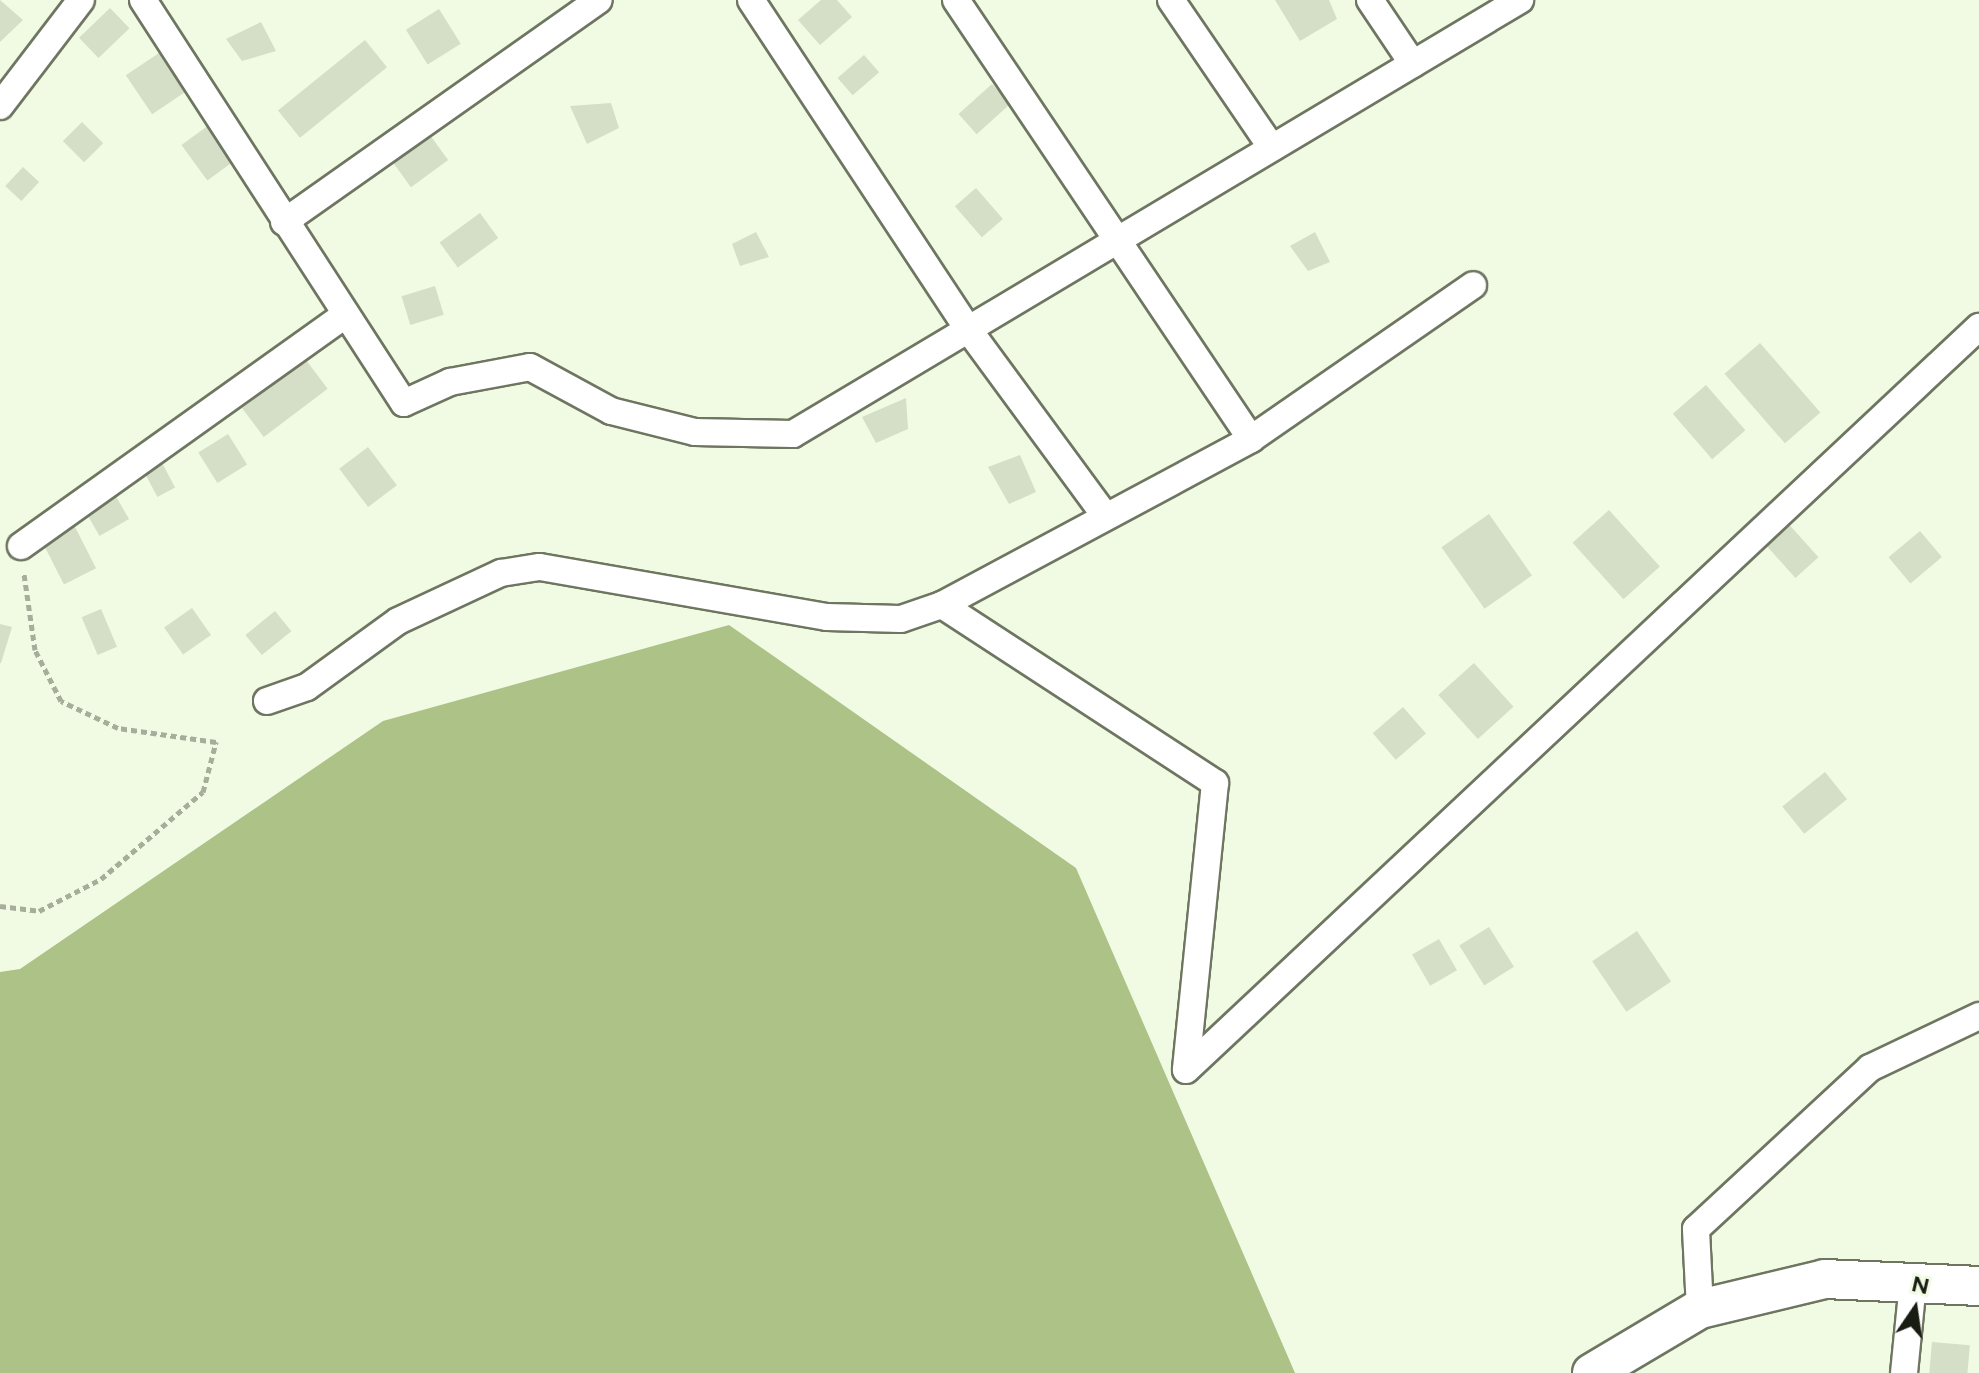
<!DOCTYPE html>
<html>
<head>
<meta charset="utf-8">
<style>
	body { margin:0 }
	#map { position:relative; width:1979px; height:1373px; overflow:hidden; background:#f1fbe3; font-family:Figtree,sans-serif }
	div>[style] { position:absolute }
	.water>* { inset:0; background:#acc287 }
	.building>* { inset:0; background:#d5dec6; transform-origin:0 0 }
	.path>* { height:5px; margin-top:-2.5px; transform-origin:0; background:repeating-linear-gradient(90deg,#a6ae9b 0 6px,transparent 0 10px) }
	.roads { filter:drop-shadow(2px 0 #6e7661) drop-shadow(-2px 0 #6e7661) drop-shadow(0 2px #6e7661) drop-shadow(0 -2px #6e7661) }
	.street>* { height:26px; margin:-13px; padding:0 13px; transform-origin:13px; border-radius:13px; background:#fff }
	.secondary>* { height:38px; margin:-19px; padding:0 19px; transform-origin:19px; border-radius:19px; background:#fff }
	span { translate:-50% -50%; white-space:nowrap; text-align:center; line-height:1.15; -webkit-text-stroke:6px #f1fbe3; paint-order:stroke }
	.north { position:absolute; left:1875px; top:1269px; width:80px; height:80px; -webkit-text-stroke:6px #f1fbe3; paint-order:stroke; rotate:13deg; font-size:22px; font-weight:700; line-height:32px; text-align:center; color:#181c13 }
	.north::after { content:''; display:block; margin:auto; width:28px; height:36px; background:#181c13; clip-path:polygon(50% 0,100% 100%,50% 72%,0 100%) }
</style>
</head>
<body>
<div id="map">
	<div class="water">
		<div style="clip-path:polygon(729px 625px,1076px 868px,1295px 1373px,0 1373px,0 972px,20px 969px,383px 721px)"></div>
	</div>
	<div class="building">
		<div style="clip-path:polygon(0 0,23px 20px,0 42px)"></div>
		<div style="clip-path:polygon(821px 0,837px 0,852px 17px,820px 45px,798px 20px)"></div>
		<div style="clip-path:polygon(1275px 0,1329px 0,1337px 19px,1300px 41px)"></div>
		<div style="left:110px;top:8px;width:28px;height:43px;rotate:46deg"></div>
		<div style="left:439px;top:9px;width:41px;height:39px;rotate:58deg"></div>
		<div style="clip-path:polygon(261px 22px,276px 51px,242px 61px,226px 39px)"></div>
		<div style="left:365px;top:40px;width:35px;height:112px;rotate:51deg"></div>
		<div style="left:159px;top:53px;width:47px;height:40px;rotate:56deg"></div>
		<div style="left:864px;top:55px;width:23px;height:35px;rotate:49deg"></div>
		<div style="left:992px;top:84px;width:27px;height:45px;rotate:48deg"></div>
		<div style="clip-path:polygon(611px 103px,619px 128px,587px 144px,570px 106px)"></div>
		<div style="left:82px;top:122px;width:30px;height:27px;rotate:45deg"></div>
		<div style="left:209px;top:125px;width:44px;height:34px;rotate:54deg"></div>
		<div style="left:427px;top:131px;width:36px;height:46px;rotate:54deg"></div>
		<div style="left:23px;top:167px;width:22px;height:26px;rotate:43deg"></div>
		<div style="left:976px;top:188px;width:41px;height:28px;rotate:49deg"></div>
		<div style="left:480px;top:213px;width:31px;height:50px;rotate:54deg"></div>
		<div style="clip-path:polygon(756px 232px,769px 257px,740px 266px,732px 244px)"></div>
		<div style="clip-path:polygon(1315px 232px,1330px 262px,1308px 271px,1290px 246px)"></div>
		<div style="left:435px;top:286px;width:30px;height:35px;rotate:73deg"></div>
		<div style="left:1760px;top:343px;width:92px;height:47px;rotate:49deg"></div>
		<div style="left:306px;top:360px;width:36px;height:80px;rotate:53deg"></div>
		<div style="left:1706px;top:385px;width:60px;height:44px;rotate:49deg"></div>
		<div style="clip-path:polygon(906px 398px,908px 429px,876px 443px,862px 417px)"></div>
		<div style="left:228px;top:434px;width:36px;height:35px;rotate:58deg"></div>
		<div style="left:368px;top:447px;width:48px;height:36px;rotate:53deg"></div>
		<div style="clip-path:polygon(1020px 455px,1036px 492px,1009px 504px,988px 467px)"></div>
		<div style="left:161px;top:461px;width:30px;height:20px;rotate:62deg"></div>
		<div style="left:114px;top:493px;width:30px;height:34px;rotate:60deg"></div>
		<div style="left:1609px;top:510px;width:76px;height:49px;rotate:48deg"></div>
		<div style="left:1489px;top:514px;width:75px;height:58px;rotate:55deg"></div>
		<div style="left:1785px;top:520px;width:50px;height:31px;rotate:48deg"></div>
		<div style="left:72px;top:521px;width:53px;height:36px;rotate:63deg"></div>
		<div style="left:1920px;top:531px;width:34px;height:41px;rotate:50deg"></div>
		<div style="left:192px;top:608px;width:33px;height:34px;rotate:55deg"></div>
		<div style="left:101px;top:609px;width:41px;height:21px;rotate:67deg"></div>
		<div style="left:275px;top:611px;width:26px;height:38px;rotate:51deg"></div>
		<div style="clip-path:polygon(0 624px,12px 627px,1px 663px,0 663px)"></div>
		<div style="left:1474px;top:663px;width:59px;height:48px;rotate:48deg"></div>
		<div style="left:1403px;top:707px;width:35px;height:40px;rotate:49deg"></div>
		<div style="left:1825px;top:772px;width:35px;height:55px;rotate:51deg"></div>
		<div style="left:1489px;top:927px;width:47px;height:35px;rotate:58deg"></div>
		<div style="left:1637px;top:931px;width:61px;height:54px;rotate:56deg"></div>
		<div style="left:1439px;top:939px;width:36px;height:31px;rotate:60deg"></div>
		<div style="left:1932px;top:1342px;width:38px;height:31px;rotate:5deg"></div>
	</div>
	<div class="path">
		<div style="left:0;top:906px;width:39px;rotate:7deg"></div>
		<div style="left:39px;top:911px;width:70px;rotate:-27.3deg"></div>
		<div style="left:101px;top:879px;width:134px;rotate:-40.5deg"></div>
		<div style="left:203px;top:792px;width:52px;rotate:-75.4deg"></div>
		<div style="left:216px;top:742px;width:99px;rotate:-171.9deg"></div>
		<div style="left:118px;top:728px;width:63px;rotate:-154.7deg"></div>
		<div style="left:61px;top:701px;width:57px;rotate:-117deg"></div>
		<div style="left:35px;top:650px;width:77px;rotate:-98.2deg"></div>
	</div>
	<div class="roads">
		<div class="street">
			<div style="left:143px;top:0;width:480px;rotate:57.1deg"></div>
			<div style="left:404px;top:403px;width:51px;rotate:-24.5deg"></div>
			<div style="left:450px;top:382px;width:81px;rotate:-10.6deg"></div>
			<div style="left:530px;top:367px;width:92px;rotate:28.5deg"></div>
			<div style="left:611px;top:411px;width:87px;rotate:14deg"></div>
			<div style="left:695px;top:432px;width:98px;rotate:1.2deg"></div>
			<div style="left:793px;top:434px;width:847px;rotate:-30.84deg"></div>
			<div style="left:751px;top:0;width:394px;rotate:56.6deg"></div>
			<div style="left:968px;top:329px;width:228px;rotate:53.7deg"></div>
			<div style="left:956px;top:0;width:529px;rotate:56.1deg"></div>
			<div style="left:1171px;top:0;width:179px;rotate:55.7deg"></div>
			<div style="left:1370px;top:0;width:77px;rotate:56.1deg"></div>
			<div style="left:0;top:106px;width:133px;rotate:-52.6deg"></div>
			<div style="left:284px;top:222px;width:385px;rotate:-35.2deg"></div>
			<div style="left:21px;top:546px;width:398px;rotate:-35.5deg"></div>
			<div style="left:942px;top:605px;width:351px;rotate:-28.2deg"></div>
			<div style="left:1251px;top:439px;width:270px;rotate:-34.7deg"></div>
			<div style="left:267px;top:701px;width:42px;rotate:-19.3deg"></div>
			<div style="left:307px;top:687px;width:112px;rotate:-36deg"></div>
			<div style="left:398px;top:621px;width:114px;rotate:-25deg"></div>
			<div style="left:501px;top:573px;width:39px;rotate:-9deg"></div>
			<div style="left:540px;top:567px;width:291px;rotate:9.9deg"></div>
			<div style="left:827px;top:617px;width:74px;rotate:1.5deg"></div>
			<div style="left:901px;top:619px;width:43px;rotate:-18.9deg"></div>
			<div style="left:942px;top:605px;width:326px;rotate:33.1deg"></div>
			<div style="left:1215px;top:783px;width:288px;rotate:95.8deg"></div>
			<div style="left:1186px;top:1070px;width:1087px;rotate:-43.14deg"></div>
			<div style="left:1700px;top:1309px;width:80px;rotate:-92.9deg"></div>
			<div style="left:1696px;top:1229px;width:237px;rotate:-42.8deg"></div>
			<div style="left:1870px;top:1068px;width:121px;rotate:-25.5deg"></div>
			<div style="left:1904px;top:1373px;width:90px;rotate:-84.3deg"></div>
		</div>
		<div class="secondary">
			<div style="left:1592px;top:1373px;width:126px;rotate:-30.7deg"></div>
			<div style="left:1700px;top:1309px;width:129px;rotate:-13.5deg"></div>
			<div style="left:1825px;top:1279px;width:154px;rotate:2.6deg"></div>
		</div>
	</div>
	<div class="north">N</div>
</div>
</body>
</html>
